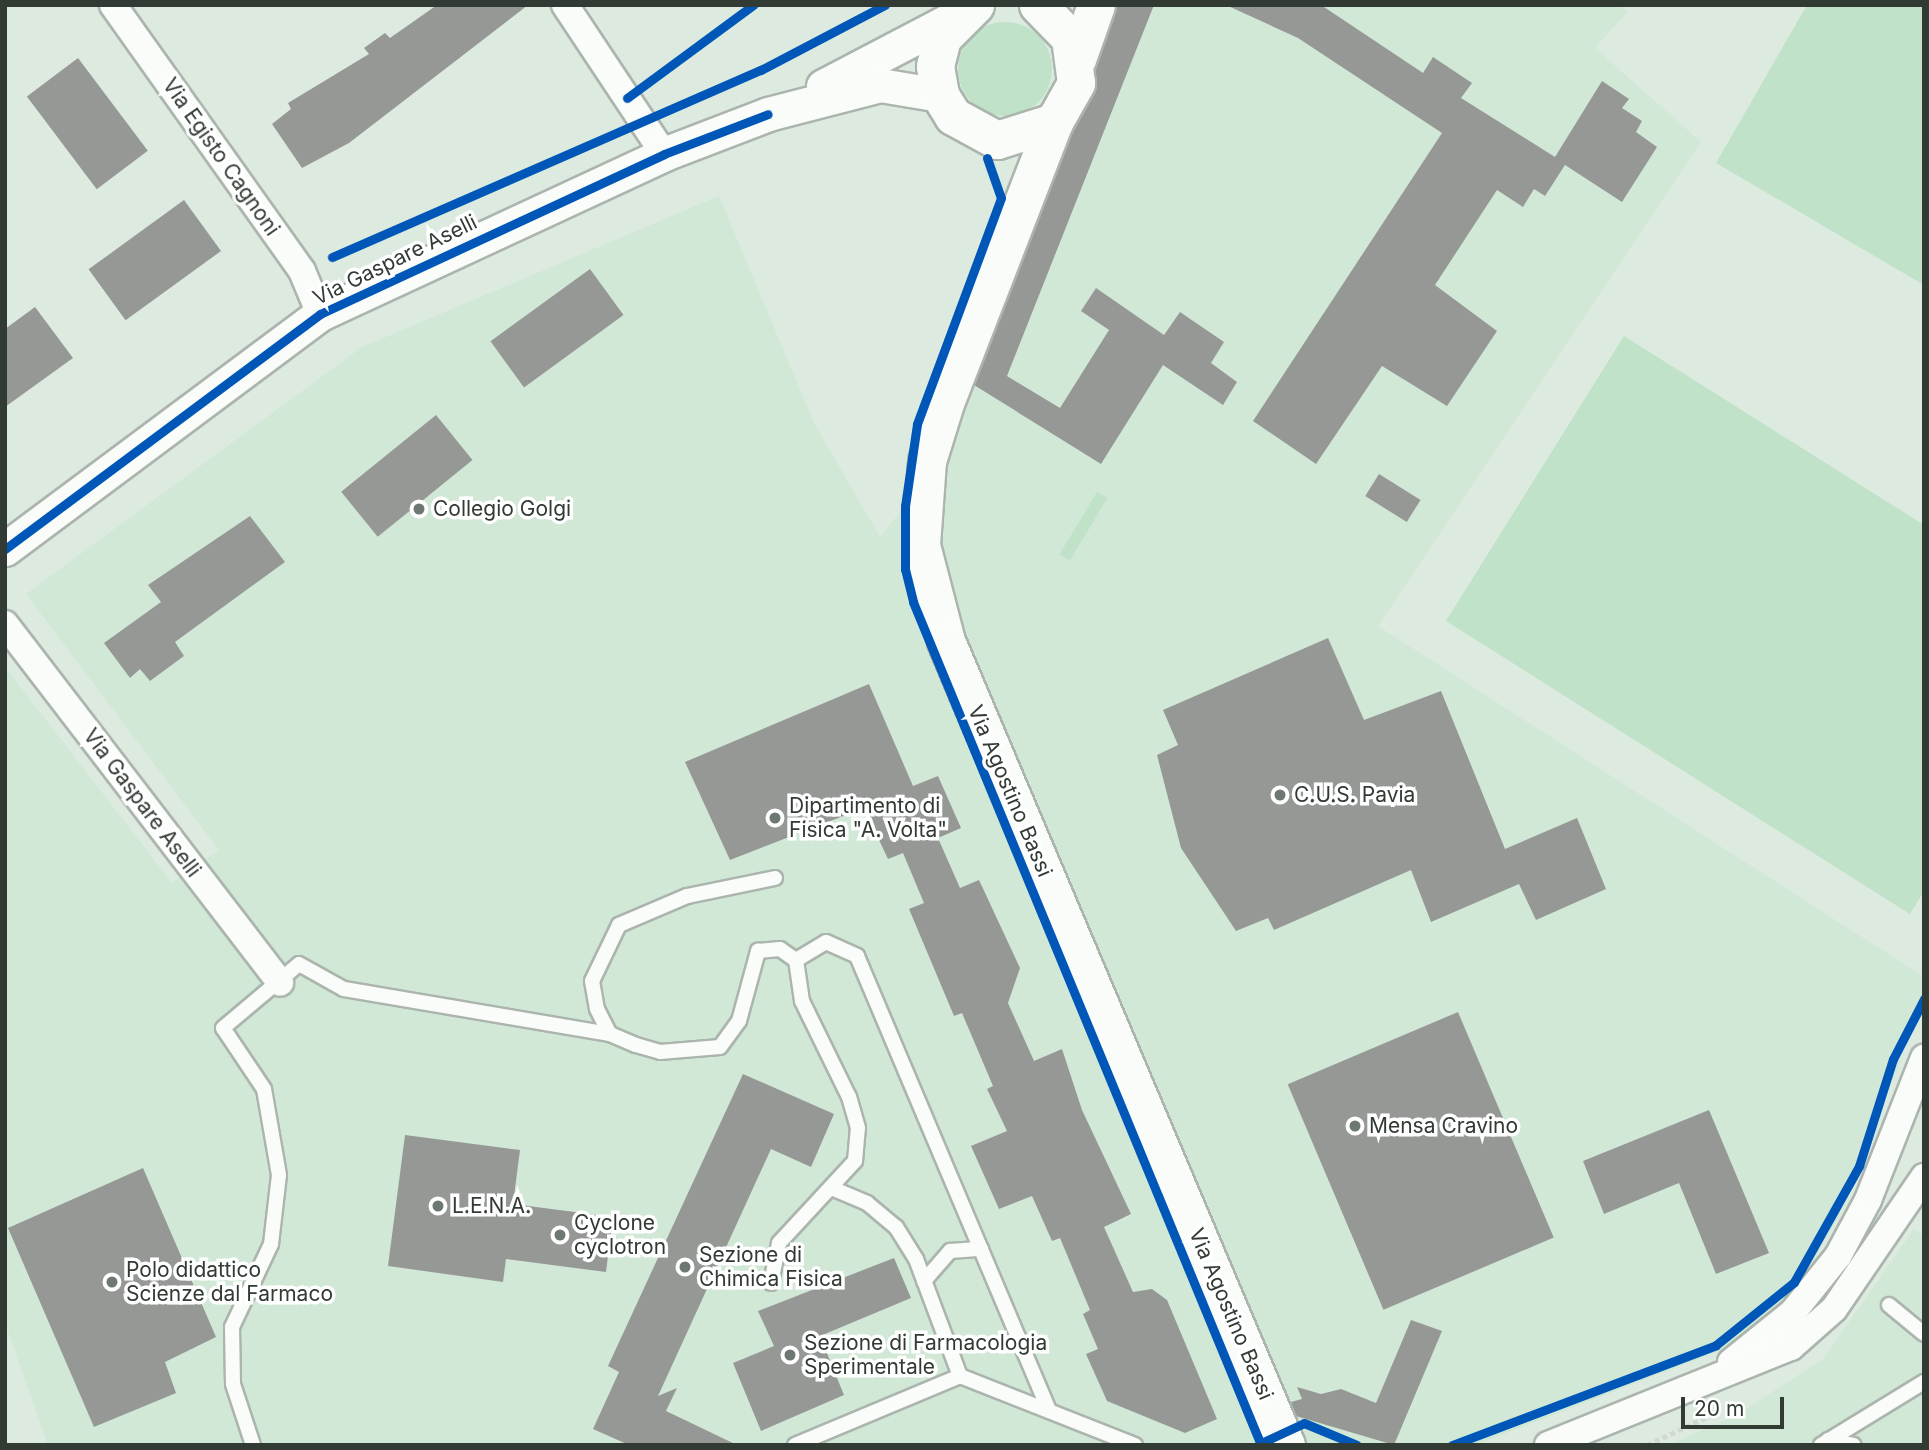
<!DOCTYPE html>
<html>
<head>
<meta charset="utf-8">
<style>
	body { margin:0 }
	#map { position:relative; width:1929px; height:1450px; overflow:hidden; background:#ddeae0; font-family:Inter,sans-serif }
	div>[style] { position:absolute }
	.built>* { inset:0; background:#d1e8d7 }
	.green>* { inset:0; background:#bfe2c8; transform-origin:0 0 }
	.round { border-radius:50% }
	.building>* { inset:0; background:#969896; transform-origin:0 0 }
	.path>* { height:4.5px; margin-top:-2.25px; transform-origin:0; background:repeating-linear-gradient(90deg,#d3d7d4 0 5px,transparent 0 8.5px) }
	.roads { filter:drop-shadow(2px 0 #abb5ad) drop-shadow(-2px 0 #abb5ad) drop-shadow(0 2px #abb5ad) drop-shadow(0 -2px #abb5ad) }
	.service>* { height:14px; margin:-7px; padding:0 7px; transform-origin:7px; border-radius:7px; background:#fafcfa }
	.minor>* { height:26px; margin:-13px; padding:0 13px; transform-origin:13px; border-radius:13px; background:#fafcfa }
	.tertiary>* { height:33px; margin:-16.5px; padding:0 16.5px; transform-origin:16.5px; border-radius:16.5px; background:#fafcfa }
	.secondary>* { height:37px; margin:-18.5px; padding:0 18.5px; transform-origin:18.5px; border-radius:18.5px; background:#fafcfa }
	.cycleway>* { height:9px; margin:-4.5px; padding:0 4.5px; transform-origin:4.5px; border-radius:4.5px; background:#0057b8 }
	.dots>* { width:19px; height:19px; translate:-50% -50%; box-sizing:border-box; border:4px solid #fff; border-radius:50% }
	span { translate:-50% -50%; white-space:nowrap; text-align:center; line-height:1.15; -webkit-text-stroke:7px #fff; paint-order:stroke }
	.street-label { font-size:21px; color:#313a33 }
	.poi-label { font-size:21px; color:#313a33 }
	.left { translate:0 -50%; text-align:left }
	.frame { position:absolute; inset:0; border:7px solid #313a33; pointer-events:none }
	.scale { position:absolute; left:1681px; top:1397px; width:103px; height:32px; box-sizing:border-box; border:4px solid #313a33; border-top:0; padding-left:9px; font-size:21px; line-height:24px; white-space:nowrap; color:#313a33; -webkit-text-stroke:5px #fff; paint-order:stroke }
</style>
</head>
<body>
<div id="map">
	<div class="built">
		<div style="clip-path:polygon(1117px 5px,1619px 5px,1628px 11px,1595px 48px,1701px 142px,1378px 626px,1924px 977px,1924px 1000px,1839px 1216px,1795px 1291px,1722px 1350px,1475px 1445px,48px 1445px,5px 1323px,5px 667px,172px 883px,219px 850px,26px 594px,362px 347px,719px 196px,814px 423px,880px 537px,905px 506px,970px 383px)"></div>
		<div style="clip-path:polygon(1914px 1229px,1924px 1236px,1924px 1445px,1668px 1445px,1737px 1415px,1823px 1359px)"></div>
	</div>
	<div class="green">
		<div style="clip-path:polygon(1807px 5px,1924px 5px,1924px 285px,1716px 163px)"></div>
		<div class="round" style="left:958px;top:22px;width:94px;height:94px"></div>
		<div style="clip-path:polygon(1624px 336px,1924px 525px,1924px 891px,1910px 914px,1446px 621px)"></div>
		<div style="left:1097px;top:492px;width:12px;height:73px;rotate:31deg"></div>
	</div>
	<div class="building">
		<div style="clip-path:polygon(437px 5px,528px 5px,349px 143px,302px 168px,272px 124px,291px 109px,288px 103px,369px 54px,364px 48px,385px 33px,390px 38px)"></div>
		<div style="clip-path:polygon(1117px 5px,1154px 5px,1007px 376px,1060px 408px,1109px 330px,1081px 311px,1096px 288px,1164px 335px,1180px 312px,1224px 342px,1211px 363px,1237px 382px,1223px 405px,1163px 365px,1101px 464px,974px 385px,1073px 131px,1095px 93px,1095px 68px)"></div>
		<div style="clip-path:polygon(1226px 5px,1321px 5px,1423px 73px,1433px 57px,1472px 83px,1461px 98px,1555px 157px,1602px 81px,1629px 99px,1622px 108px,1642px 121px,1636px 132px,1657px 147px,1622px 202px,1565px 165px,1545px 196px,1534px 189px,1523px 207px,1497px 190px,1435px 285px,1497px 331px,1447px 406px,1382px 366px,1316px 464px,1253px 421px,1442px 133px,1298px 38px)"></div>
		<div style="left:78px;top:58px;width:116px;height:64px;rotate:53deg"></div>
		<div style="left:184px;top:200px;width:63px;height:118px;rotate:54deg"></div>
		<div style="left:590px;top:269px;width:57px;height:123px;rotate:54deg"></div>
		<div style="clip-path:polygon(35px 307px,73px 358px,5px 407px,5px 329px)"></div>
		<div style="left:436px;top:415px;width:58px;height:122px;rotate:51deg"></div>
		<div style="left:1379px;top:474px;width:49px;height:26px;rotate:32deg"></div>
		<div style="clip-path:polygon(250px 516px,285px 562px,175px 642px,184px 656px,150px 681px,140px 669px,130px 678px,104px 643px,161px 602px,148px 585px)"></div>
		<div style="clip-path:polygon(1328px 638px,1364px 720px,1441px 691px,1505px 849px,1577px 818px,1606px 889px,1536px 920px,1519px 884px,1431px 922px,1411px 870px,1274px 930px,1268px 918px,1236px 931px,1181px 848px,1157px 755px,1178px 745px,1163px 710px)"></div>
		<div style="clip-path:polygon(869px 684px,913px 786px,938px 776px,961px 828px,938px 838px,960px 888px,979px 880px,1020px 968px,1008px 1003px,1034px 1061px,1062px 1049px,1082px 1110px,1131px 1214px,1104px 1227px,1133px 1292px,1152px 1289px,1167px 1300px,1217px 1419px,1185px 1433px,1107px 1401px,1086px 1354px,1098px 1349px,1083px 1314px,1090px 1310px,1060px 1238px,1052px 1241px,1032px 1196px,999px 1209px,971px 1146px,1007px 1131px,987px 1089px,993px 1086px,962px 1013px,954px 1016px,909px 909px,924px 903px,903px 853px,888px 859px,864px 808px,730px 860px,685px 762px)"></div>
		<div style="left:1458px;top:1012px;width:245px;height:185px;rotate:67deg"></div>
		<div style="clip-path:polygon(743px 1074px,834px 1114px,811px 1167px,771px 1149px,658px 1396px,677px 1388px,666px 1411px,737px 1445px,629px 1445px,593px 1429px,619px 1372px,608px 1366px)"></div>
		<div style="clip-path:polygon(1709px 1110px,1769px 1253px,1716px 1274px,1679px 1183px,1604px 1214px,1583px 1161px)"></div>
		<div style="clip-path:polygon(405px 1135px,520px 1150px,513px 1204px,613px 1217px,606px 1272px,506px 1259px,503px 1282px,388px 1266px)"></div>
		<div style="clip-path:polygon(143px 1168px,216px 1337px,165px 1362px,176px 1393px,94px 1427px,8px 1228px)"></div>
		<div style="clip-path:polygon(894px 1258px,911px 1298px,820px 1336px,844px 1395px,761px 1431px,733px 1363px,774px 1346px,758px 1311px)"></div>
		<div style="clip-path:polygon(1411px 1320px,1442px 1331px,1394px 1445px,1296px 1416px,1291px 1402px,1302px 1399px,1297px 1387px,1321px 1394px,1341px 1389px,1376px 1403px)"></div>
	</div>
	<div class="path">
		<div style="left:1647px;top:1445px;width:68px;rotate:-25.1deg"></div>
	</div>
	<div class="roads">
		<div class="service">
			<div style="left:775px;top:878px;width:90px;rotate:168.4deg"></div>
			<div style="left:687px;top:896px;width:74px;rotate:156.9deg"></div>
			<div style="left:619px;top:925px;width:62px;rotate:115.7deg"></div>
			<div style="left:592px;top:981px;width:28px;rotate:80deg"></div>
			<div style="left:597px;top:1009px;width:28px;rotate:63deg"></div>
			<div style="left:610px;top:1034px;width:28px;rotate:23deg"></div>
			<div style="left:636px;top:1045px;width:25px;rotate:16deg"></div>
			<div style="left:660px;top:1052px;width:60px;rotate:-4.8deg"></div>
			<div style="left:720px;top:1047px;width:32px;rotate:-54deg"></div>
			<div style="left:739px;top:1021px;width:73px;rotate:-74.8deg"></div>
			<div style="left:758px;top:951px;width:22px;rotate:-5deg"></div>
			<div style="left:780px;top:949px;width:19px;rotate:35deg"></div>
			<div style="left:834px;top:1189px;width:36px;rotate:23deg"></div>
			<div style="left:867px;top:1203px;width:38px;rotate:40deg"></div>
			<div style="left:896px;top:1227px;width:38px;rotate:58deg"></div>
			<div style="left:916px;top:1259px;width:125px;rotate:69.4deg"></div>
			<div style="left:924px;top:1281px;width:40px;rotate:-49deg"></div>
			<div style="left:950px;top:1251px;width:31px;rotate:-4deg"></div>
			<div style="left:771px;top:1283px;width:41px;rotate:-78.7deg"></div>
			<div style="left:779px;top:1243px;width:112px;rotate:-47.2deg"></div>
			<div style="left:855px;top:1161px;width:33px;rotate:-85deg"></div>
			<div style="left:858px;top:1128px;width:32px;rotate:-106deg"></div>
			<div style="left:849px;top:1097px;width:107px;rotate:-116.1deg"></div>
			<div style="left:802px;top:1001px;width:41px;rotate:-98.3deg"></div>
			<div style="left:796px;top:960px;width:35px;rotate:-31deg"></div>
			<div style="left:826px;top:942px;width:34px;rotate:24deg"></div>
			<div style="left:857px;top:956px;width:494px;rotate:67.1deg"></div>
			<div style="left:1889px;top:1305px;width:45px;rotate:39.6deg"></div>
			<div style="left:1828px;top:1440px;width:26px;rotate:11deg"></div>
			<div style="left:253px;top:1445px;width:64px;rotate:-108.2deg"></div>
			<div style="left:233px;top:1384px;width:57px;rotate:-91deg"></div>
			<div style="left:232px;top:1327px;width:92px;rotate:-64.8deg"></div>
			<div style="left:271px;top:1244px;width:69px;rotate:-83.4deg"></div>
			<div style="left:279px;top:1175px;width:87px;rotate:-99.9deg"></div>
			<div style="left:264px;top:1089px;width:73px;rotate:-123.9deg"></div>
			<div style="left:223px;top:1028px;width:99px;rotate:-40.1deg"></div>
			<div style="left:299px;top:964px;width:51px;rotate:29.1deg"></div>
			<div style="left:344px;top:989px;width:270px;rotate:9.6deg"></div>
			<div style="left:795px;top:1445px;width:179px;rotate:-22.7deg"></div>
			<div style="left:960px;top:1376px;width:188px;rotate:21.5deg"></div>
			<div style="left:1821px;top:1445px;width:121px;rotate:-31.5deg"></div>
		</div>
		<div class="minor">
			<div style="left:113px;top:5px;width:326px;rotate:54.6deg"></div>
			<div style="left:302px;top:271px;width:47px;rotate:67.3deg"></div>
			<div style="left:565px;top:5px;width:179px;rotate:56.4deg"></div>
			<div style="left:5px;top:624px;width:452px;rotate:52.5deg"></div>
			<div style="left:1731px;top:1362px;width:80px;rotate:-38.9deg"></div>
			<div style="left:1793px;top:1312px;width:72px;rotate:-51.2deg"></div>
			<div style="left:1838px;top:1256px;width:64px;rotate:-61.8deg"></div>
			<div style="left:1868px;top:1200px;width:153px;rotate:-68.5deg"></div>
			<div style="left:1548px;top:1445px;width:262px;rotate:-22deg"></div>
			<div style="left:1791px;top:1347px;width:57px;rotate:-41.5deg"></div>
			<div style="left:1834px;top:1309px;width:160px;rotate:-55.7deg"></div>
		</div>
		<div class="tertiary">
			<div style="left:823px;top:86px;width:153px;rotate:-27.6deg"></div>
			<div style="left:5px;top:549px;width:393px;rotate:-36.7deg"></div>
			<div style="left:320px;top:314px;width:379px;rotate:-24.9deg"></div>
			<div style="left:664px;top:154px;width:111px;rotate:-21deg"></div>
			<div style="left:768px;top:114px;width:116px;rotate:-14.5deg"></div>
			<div style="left:880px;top:85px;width:61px;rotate:9.5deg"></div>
		</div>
		<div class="secondary">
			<div style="left:975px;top:5px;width:47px;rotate:135deg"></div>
			<div style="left:942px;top:38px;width:29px;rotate:104deg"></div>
			<div style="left:935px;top:66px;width:29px;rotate:80deg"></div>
			<div style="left:940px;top:95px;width:25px;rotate:58deg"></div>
			<div style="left:953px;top:116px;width:50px;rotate:28.6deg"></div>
			<div style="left:997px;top:140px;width:60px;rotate:-17.5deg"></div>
			<div style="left:1054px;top:122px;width:45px;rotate:-60.6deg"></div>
			<div style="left:1076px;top:83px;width:45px;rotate:-97.6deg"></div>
			<div style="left:1070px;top:38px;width:46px;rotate:-134.1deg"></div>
			<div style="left:1077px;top:59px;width:57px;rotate:-70.6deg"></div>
			<div style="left:1054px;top:122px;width:301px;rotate:111.2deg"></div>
			<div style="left:945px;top:403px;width:61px;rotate:107.2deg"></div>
			<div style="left:927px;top:461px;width:84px;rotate:94.1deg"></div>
			<div style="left:921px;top:545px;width:99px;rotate:75.4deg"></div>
			<div style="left:946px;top:641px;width:873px;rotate:67.08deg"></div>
		</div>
	</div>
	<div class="cycleway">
		<div style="left:627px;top:98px;width:157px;rotate:-36.4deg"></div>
		<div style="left:987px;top:158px;width:42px;rotate:70.7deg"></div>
		<div style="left:1001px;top:198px;width:241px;rotate:110.4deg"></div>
		<div style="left:917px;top:424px;width:83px;rotate:98.3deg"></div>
		<div style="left:905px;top:506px;width:63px;rotate:90deg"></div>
		<div style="left:905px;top:569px;width:34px;rotate:76deg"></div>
		<div style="left:913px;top:602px;width:912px;rotate:67.57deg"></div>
		<div style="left:332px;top:257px;width:468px;rotate:-23.6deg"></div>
		<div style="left:761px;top:70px;width:140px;rotate:-27.7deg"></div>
		<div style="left:5px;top:549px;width:393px;rotate:-36.7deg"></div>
		<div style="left:320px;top:314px;width:379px;rotate:-24.9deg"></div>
		<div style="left:664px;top:154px;width:111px;rotate:-21deg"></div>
		<div style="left:1261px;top:1443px;width:47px;rotate:-24.9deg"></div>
		<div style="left:1304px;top:1423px;width:57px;rotate:22.5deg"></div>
		<div style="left:1452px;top:1445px;width:282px;rotate:-20.7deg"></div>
		<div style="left:1716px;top:1345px;width:100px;rotate:-38.9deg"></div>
		<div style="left:1794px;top:1282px;width:133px;rotate:-60.7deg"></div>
		<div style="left:1859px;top:1166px;width:112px;rotate:-72.4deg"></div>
		<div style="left:1893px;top:1059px;width:68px;rotate:-62.7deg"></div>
	</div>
	<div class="dots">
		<div style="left:419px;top:509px;background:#6d7870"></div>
		<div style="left:1280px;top:795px;background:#6d7870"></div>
		<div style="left:775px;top:818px;background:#6d7870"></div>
		<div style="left:1355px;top:1126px;background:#6d7870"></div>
		<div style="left:438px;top:1206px;background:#6d7870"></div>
		<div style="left:560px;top:1235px;background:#6d7870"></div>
		<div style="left:685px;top:1267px;background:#6d7870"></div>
		<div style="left:112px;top:1282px;background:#6d7870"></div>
		<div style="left:790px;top:1355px;background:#6d7870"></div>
	</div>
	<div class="street-label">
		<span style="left:221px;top:157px;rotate:55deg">Via Egisto Cagnoni</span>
		<span style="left:395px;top:260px;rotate:-26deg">Via Gaspare Aselli</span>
		<span style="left:1010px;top:791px;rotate:67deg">Via Agostino Bassi</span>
		<span style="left:142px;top:803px;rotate:53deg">Via Gaspare Aselli</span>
		<span style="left:1231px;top:1314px;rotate:67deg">Via Agostino Bassi</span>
	</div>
	<div class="poi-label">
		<span class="left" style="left:433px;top:509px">Collegio Golgi</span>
		<span class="left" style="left:1294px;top:795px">C.U.S. Pavia</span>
		<span class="left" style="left:789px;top:818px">Dipartimento di<br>Fisica "A. Volta"</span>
		<span class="left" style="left:1369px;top:1126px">Mensa Cravino</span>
		<span class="left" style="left:452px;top:1206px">L.E.N.A.</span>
		<span class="left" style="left:574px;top:1235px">Cyclone<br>cyclotron</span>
		<span class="left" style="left:699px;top:1267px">Sezione di<br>Chimica Fisica</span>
		<span class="left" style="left:126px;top:1282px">Polo didattico<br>Scienze dal Farmaco</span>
		<span class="left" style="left:804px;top:1355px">Sezione di Farmacologia<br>Sperimentale</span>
	</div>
	<div class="frame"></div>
	<div class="scale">20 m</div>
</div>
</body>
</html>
